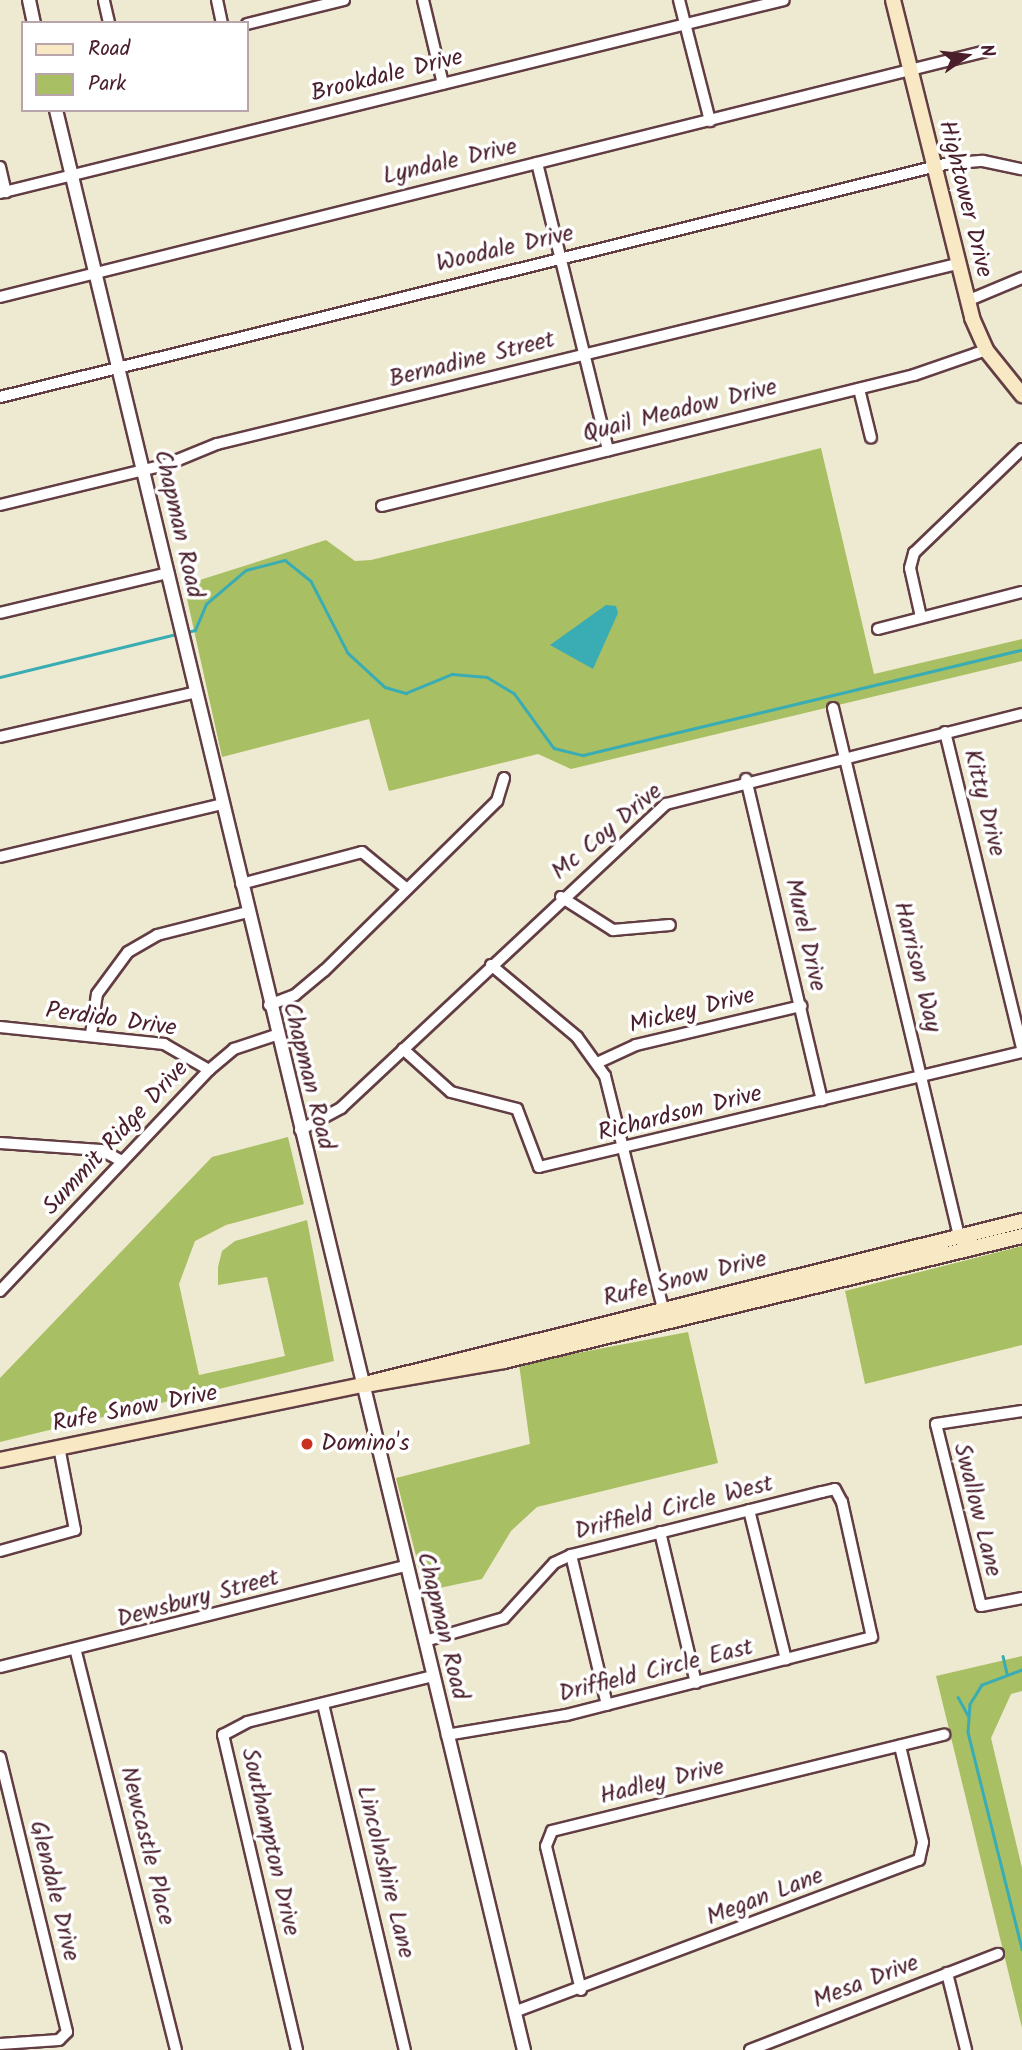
<!DOCTYPE html>
<html>
<head>
<meta charset="utf-8">
<style>
	body { margin:0 }
	#map { position:relative; width:1022px; height:2050px; overflow:hidden; background:#eeead1; font-family:Kalam,sans-serif }
	div>[style] { position:absolute }
	.green>* { inset:0; background:#a9bf63 }
	.water>* { inset:0; background:#3aacb4 }
	.stream>* { height:2.5px; margin:-1.25px; padding:0 1.25px; transform-origin:1.25px; border-radius:1.25px; background:#3aacb4 }
	.roads { filter:drop-shadow(2px 0 #633d44) drop-shadow(-2px 0 #633d44) drop-shadow(0 2px #633d44) drop-shadow(0 -2px #633d44) }
	.minor>* { height:10px; margin:-5px; padding:0 5px; transform-origin:5px; border-radius:5px; background:#fff }
	.tertiary>* { height:12px; margin:-6px; padding:0 6px; transform-origin:6px; border-radius:6px; background:#fff }
	.secondary>* { height:14px; margin:-7px; padding:0 7px; transform-origin:7px; border-radius:7px; background:#f8e8c3 }
	.dots>* { width:19px; height:19px; translate:-50% -50%; box-sizing:border-box; border:4px solid #fff; border-radius:50% }
	span { translate:-50% -50%; white-space:nowrap; text-align:center; line-height:1.15; -webkit-text-stroke:7px #fff; paint-order:stroke }
	.street-label { font-size:24px; color:#4a1f2b }
	.poi-label { font-size:24px; color:#4a1f2b }
	.left { translate:0 -50%; text-align:left }
	.legend { position:absolute; left:21px; top:21px; width:228px; height:91px; box-sizing:border-box; background:#fff; border:2px solid #b7a5aa; margin:0; padding:9px 12px; list-style:none; font-size:21px; color:#4a1f2b }
	.legend li { display:flex; align-items:center; gap:14px; height:35px }
	.legend b { width:35px; border:2px solid #b7a5aa }
	.north { position:absolute; left:931px; top:21px; width:70px; height:70px; -webkit-text-stroke:5px #fff; paint-order:stroke; rotate:76deg; font-size:19px; font-weight:700; line-height:28px; text-align:center; color:#4a1f2b }
	.north::after { content:''; display:block; margin:auto; width:24px; height:32px; background:#4a1f2b; clip-path:polygon(50% 0,100% 100%,50% 72%,0 100%) }
</style>
</head>
<body>
<div id="map">
	<div class="green">
		<div style="clip-path:polygon(821px 448px,874px 674px,1022px 639px,1022px 661px,571px 769px,538px 754px,389px 791px,369px 719px,222px 757px,184px 585px,326px 540px,355px 561px,371px 560px)"></div>
		<div style="clip-path:polygon(288px 1137px,304px 1204px,226px 1225px,195px 1241px,179px 1284px,199px 1375px,285px 1356px,267px 1277px,218px 1285px,218px 1267px,222px 1251px,235px 1241px,307px 1220px,334px 1361px,0 1442px,0 1378px,212px 1157px)"></div>
		<div style="clip-path:polygon(1022px 1246px,1022px 1345px,865px 1384px,845px 1291px)"></div>
		<div style="clip-path:polygon(688px 1332px,718px 1463px,537px 1507px,511px 1531px,482px 1579px,425px 1591px,396px 1478px,530px 1444px,519px 1364px)"></div>
		<div style="clip-path:polygon(1022px 1656px,1022px 1691px,1011px 1694px,991px 1738px,1022px 1868px,1022px 2028px,936px 1676px)"></div>
	</div>
	<div class="water">
		<div style="clip-path:polygon(606px 605px,616px 606px,618px 613px,593px 669px,550px 645px)"></div>
	</div>
	<div class="stream">
		<div style="left:187px;top:632px;width:8px;rotate:-14deg"></div>
		<div style="left:195px;top:630px;width:28px;rotate:-67deg"></div>
		<div style="left:206px;top:604px;width:52px;rotate:-40.4deg"></div>
		<div style="left:246px;top:570px;width:40px;rotate:-14.4deg"></div>
		<div style="left:285px;top:560px;width:33px;rotate:39deg"></div>
		<div style="left:311px;top:581px;width:81px;rotate:62.8deg"></div>
		<div style="left:348px;top:653px;width:50px;rotate:42.6deg"></div>
		<div style="left:385px;top:687px;width:22px;rotate:16deg"></div>
		<div style="left:406px;top:693px;width:50px;rotate:-22.4deg"></div>
		<div style="left:452px;top:674px;width:35px;rotate:5deg"></div>
		<div style="left:487px;top:677px;width:31px;rotate:31deg"></div>
		<div style="left:514px;top:693px;width:68px;rotate:54deg"></div>
		<div style="left:554px;top:748px;width:30px;rotate:14deg"></div>
		<div style="left:583px;top:755px;width:451px;rotate:-13.5deg"></div>
		<div style="left:0;top:677px;width:182px;rotate:-13.7deg"></div>
		<div style="left:1003px;top:1656px;width:18px;rotate:77deg"></div>
		<div style="left:1022px;top:1670px;width:43px;rotate:159.4deg"></div>
		<div style="left:982px;top:1685px;width:22px;rotate:122deg"></div>
		<div style="left:970px;top:1704px;width:28px;rotate:94deg"></div>
		<div style="left:968px;top:1732px;width:224px;rotate:76deg"></div>
		<div style="left:958px;top:1697px;width:21px;rotate:61deg"></div>
	</div>
	<div class="roads">
		<div class="minor">
			<div style="left:217px;top:0;width:24px;rotate:78deg"></div>
			<div style="left:423px;top:0;width:86px;rotate:76.6deg"></div>
			<div style="left:679px;top:0;width:125px;rotate:75.6deg"></div>
			<div style="left:104px;top:1px;width:23px;rotate:77deg"></div>
			<div style="left:247px;top:24px;width:100px;rotate:-13.9deg"></div>
			<div style="left:537px;top:163px;width:296px;rotate:76.1deg"></div>
			<div style="left:0;top:167px;width:26px;rotate:77deg"></div>
			<div style="left:0;top:193px;width:807px;rotate:-13.83deg"></div>
			<div style="left:0;top:297px;width:1016px;rotate:-14.01deg"></div>
			<div style="left:967px;top:301px;width:60px;rotate:-22.7deg"></div>
			<div style="left:859px;top:389px;width:50px;rotate:76.2deg"></div>
			<div style="left:0;top:397px;width:973px;rotate:-13.85deg"></div>
			<div style="left:945px;top:164px;width:38px;rotate:-5deg"></div>
			<div style="left:983px;top:161px;width:40px;rotate:12deg"></div>
			<div style="left:0;top:505px;width:173px;rotate:-13.7deg"></div>
			<div style="left:168px;top:464px;width:53px;rotate:-22.2deg"></div>
			<div style="left:217px;top:444px;width:762px;rotate:-13.67deg"></div>
			<div style="left:382px;top:506px;width:548px;rotate:-13.83deg"></div>
			<div style="left:914px;top:375px;width:76px;rotate:-19.1deg"></div>
			<div style="left:0;top:613px;width:173px;rotate:-13.4deg"></div>
			<div style="left:921px;top:617px;width:50px;rotate:-102.7deg"></div>
			<div style="left:910px;top:568px;width:16px;rotate:-75deg"></div>
			<div style="left:914px;top:553px;width:150px;rotate:-43.9deg"></div>
			<div style="left:878px;top:629px;width:149px;rotate:-14.4deg"></div>
			<div style="left:833px;top:708px;width:543px;rotate:76.58deg"></div>
			<div style="left:945px;top:732px;width:325px;rotate:76.3deg"></div>
			<div style="left:0;top:737px;width:201px;rotate:-12.9deg"></div>
			<div style="left:746px;top:779px;width:330px;rotate:76.7deg"></div>
			<div style="left:0;top:857px;width:228px;rotate:-13.4deg"></div>
			<div style="left:241px;top:884px;width:125px;rotate:-14.8deg"></div>
			<div style="left:362px;top:852px;width:58px;rotate:39.4deg"></div>
			<div style="left:561px;top:897px;width:62px;rotate:32.4deg"></div>
			<div style="left:613px;top:930px;width:57px;rotate:-5deg"></div>
			<div style="left:491px;top:965px;width:112px;rotate:39.9deg"></div>
			<div style="left:577px;top:1037px;width:48px;rotate:54.3deg"></div>
			<div style="left:605px;top:1076px;width:239px;rotate:76deg"></div>
			<div style="left:269px;top:1005px;width:28px;rotate:-21deg"></div>
			<div style="left:295px;top:995px;width:38px;rotate:-40deg"></div>
			<div style="left:324px;top:971px;width:243px;rotate:-44.5deg"></div>
			<div style="left:497px;top:801px;width:24px;rotate:-73deg"></div>
			<div style="left:0;top:1027px;width:165px;rotate:5.9deg"></div>
			<div style="left:164px;top:1044px;width:52px;rotate:30deg"></div>
			<div style="left:91px;top:1034px;width:40px;rotate:-81.5deg"></div>
			<div style="left:97px;top:994px;width:52px;rotate:-53.6deg"></div>
			<div style="left:128px;top:952px;width:34px;rotate:-30deg"></div>
			<div style="left:157px;top:935px;width:94px;rotate:-14.2deg"></div>
			<div style="left:403px;top:1049px;width:64px;rotate:41.9deg"></div>
			<div style="left:451px;top:1092px;width:68px;rotate:14.4deg"></div>
			<div style="left:517px;top:1109px;width:62px;rotate:69.2deg"></div>
			<div style="left:539px;top:1167px;width:497px;rotate:-13.4deg"></div>
			<div style="left:597px;top:1063px;width:43px;rotate:-24.8deg"></div>
			<div style="left:636px;top:1045px;width:170px;rotate:-13.3deg"></div>
			<div style="left:300px;top:1130px;width:47px;rotate:-28.2deg"></div>
			<div style="left:341px;top:1108px;width:445px;rotate:-43.1deg"></div>
			<div style="left:666px;top:804px;width:367px;rotate:-14.2deg"></div>
			<div style="left:0;top:1143px;width:101px;rotate:4deg"></div>
			<div style="left:101px;top:1150px;width:24px;rotate:28deg"></div>
			<div style="left:0;top:1291px;width:304px;rotate:-46.6deg"></div>
			<div style="left:209px;top:1070px;width:33px;rotate:-40deg"></div>
			<div style="left:234px;top:1049px;width:44px;rotate:-18.4deg"></div>
			<div style="left:1022px;top:1411px;width:87px;rotate:171.4deg"></div>
			<div style="left:936px;top:1424px;width:187px;rotate:76.1deg"></div>
			<div style="left:981px;top:1606px;width:42px;rotate:-11deg"></div>
			<div style="left:749px;top:1510px;width:154px;rotate:76.1deg"></div>
			<div style="left:660px;top:1532px;width:155px;rotate:76.6deg"></div>
			<div style="left:0;top:1551px;width:78px;rotate:-15.6deg"></div>
			<div style="left:75px;top:1530px;width:85px;rotate:-100.9deg"></div>
			<div style="left:571px;top:1555px;width:154px;rotate:76.5deg"></div>
			<div style="left:425px;top:1641px;width:82px;rotate:-16.2deg"></div>
			<div style="left:504px;top:1618px;width:74px;rotate:-47.7deg"></div>
			<div style="left:554px;top:1563px;width:19px;rotate:-25deg"></div>
			<div style="left:571px;top:1555px;width:259px;rotate:-14.1deg"></div>
			<div style="left:822px;top:1492px;width:13px;rotate:-13deg"></div>
			<div style="left:835px;top:1489px;width:15px;rotate:62deg"></div>
			<div style="left:842px;top:1502px;width:138px;rotate:77.5deg"></div>
			<div style="left:872px;top:1637px;width:316px;rotate:165.7deg"></div>
			<div style="left:566px;top:1715px;width:121px;rotate:170.5deg"></div>
			<div style="left:76px;top:1652px;width:410px;rotate:75.9deg"></div>
			<div style="left:0;top:1667px;width:417px;rotate:-14deg"></div>
			<div style="left:323px;top:1704px;width:356px;rotate:76.7deg"></div>
			<div style="left:0;top:1757px;width:283px;rotate:76.3deg"></div>
			<div style="left:67px;top:2032px;width:11px;rotate:135deg"></div>
			<div style="left:59px;top:2040px;width:59px;rotate:176.1deg"></div>
			<div style="left:947px;top:1973px;width:79px;rotate:76.1deg"></div>
			<div style="left:581px;top:1990px;width:148px;rotate:-103.7deg"></div>
			<div style="left:546px;top:1846px;width:16px;rotate:-68deg"></div>
			<div style="left:552px;top:1831px;width:404px;rotate:-13.8deg"></div>
			<div style="left:514px;top:2012px;width:433px;rotate:-20.6deg"></div>
			<div style="left:919px;top:1860px;width:18px;rotate:-77deg"></div>
			<div style="left:923px;top:1842px;width:99px;rotate:-103.5deg"></div>
			<div style="left:297px;top:2050px;width:324px;rotate:-103.2deg"></div>
			<div style="left:223px;top:1735px;width:27px;rotate:-28deg"></div>
			<div style="left:247px;top:1722px;width:192px;rotate:-13.9deg"></div>
			<div style="left:750px;top:2050px;width:266px;rotate:-21.2deg"></div>
		</div>
		<div class="tertiary">
			<div style="left:29px;top:0;width:24px;rotate:78deg"></div>
			<div style="left:56px;top:110px;width:1996px;rotate:76.44deg"></div>
		</div>
		<div class="secondary">
			<div style="left:893px;top:0;width:328px;rotate:76deg"></div>
			<div style="left:972px;top:318px;width:35px;rotate:66deg"></div>
			<div style="left:986px;top:350px;width:58px;rotate:51.3deg"></div>
			<div style="left:365px;top:1385px;width:141px;rotate:-9.8deg"></div>
			<div style="left:504px;top:1361px;width:533px;rotate:-13.57deg"></div>
			<div style="left:0;top:1460px;width:369px;rotate:-11.7deg"></div>
			<div style="left:361px;top:1385px;width:681px;rotate:-13.93deg"></div>
		</div>
	</div>
	<div class="dots">
		<div style="left:307px;top:1444px;background:#c8321e"></div>
	</div>
	<div class="street-label">
		<span style="left:387px;top:76px;rotate:-14deg">Brookdale Drive</span>
		<span style="left:450px;top:162px;rotate:-13deg">Lyndale Drive</span>
		<span style="left:965px;top:199px;rotate:76deg">Hightower Drive</span>
		<span style="left:505px;top:249px;rotate:-13deg">Woodale Drive</span>
		<span style="left:472px;top:360px;rotate:-14deg">Bernadine Street</span>
		<span style="left:680px;top:411px;rotate:-14deg">Quail Meadow Drive</span>
		<span style="left:178px;top:524px;rotate:77deg">Chapman Road</span>
		<span style="left:984px;top:803px;rotate:76deg">Kitty Drive</span>
		<span style="left:607px;top:832px;rotate:-40deg">Mc Coy Drive</span>
		<span style="left:805px;top:935px;rotate:77deg">Murel Drive</span>
		<span style="left:917px;top:967px;rotate:76deg">Harrison Way</span>
		<span style="left:692px;top:1011px;rotate:-14deg">Mickey Drive</span>
		<span style="left:111px;top:1020px;rotate:8deg">Perdido Drive</span>
		<span style="left:308px;top:1076px;rotate:76deg">Chapman Road</span>
		<span style="left:680px;top:1114px;rotate:-14deg">Richardson Drive</span>
		<span style="left:116px;top:1138px;rotate:-47deg">Summit Ridge Drive</span>
		<span style="left:685px;top:1279px;rotate:-14deg">Rufe Snow Drive</span>
		<span style="left:135px;top:1409px;rotate:-11deg">Rufe Snow Drive</span>
		<span style="left:674px;top:1508px;rotate:-14deg">Driffield Circle West</span>
		<span style="left:977px;top:1510px;rotate:76deg">Swallow Lane</span>
		<span style="left:198px;top:1599px;rotate:-15deg">Dewsbury Street</span>
		<span style="left:442px;top:1626px;rotate:76deg">Chapman Road</span>
		<span style="left:656px;top:1671px;rotate:-14deg">Driffield Circle East</span>
		<span style="left:662px;top:1782px;rotate:-14deg">Hadley Drive</span>
		<span style="left:270px;top:1842px;rotate:77deg">Southampton Drive</span>
		<span style="left:147px;top:1846px;rotate:76deg">Newcastle Place</span>
		<span style="left:385px;top:1872px;rotate:76deg">Lincolnshire Lane</span>
		<span style="left:54px;top:1891px;rotate:76deg">Glendale Drive</span>
		<span style="left:765px;top:1897px;rotate:-21deg">Megan Lane</span>
		<span style="left:866px;top:1982px;rotate:-21deg">Mesa Drive</span>
	</div>
	<div class="poi-label">
		<span class="left" style="left:321px;top:1444px">Domino's</span>
	</div>
	<ul class="legend">
	<li><b style="height:9px;background:#f8e8c3"></b>Road</li>
	<li><b style="height:19px;background:#a9bf63"></b>Park</li>
	</ul>
	<div class="north">N</div>
</div>
</body>
</html>
